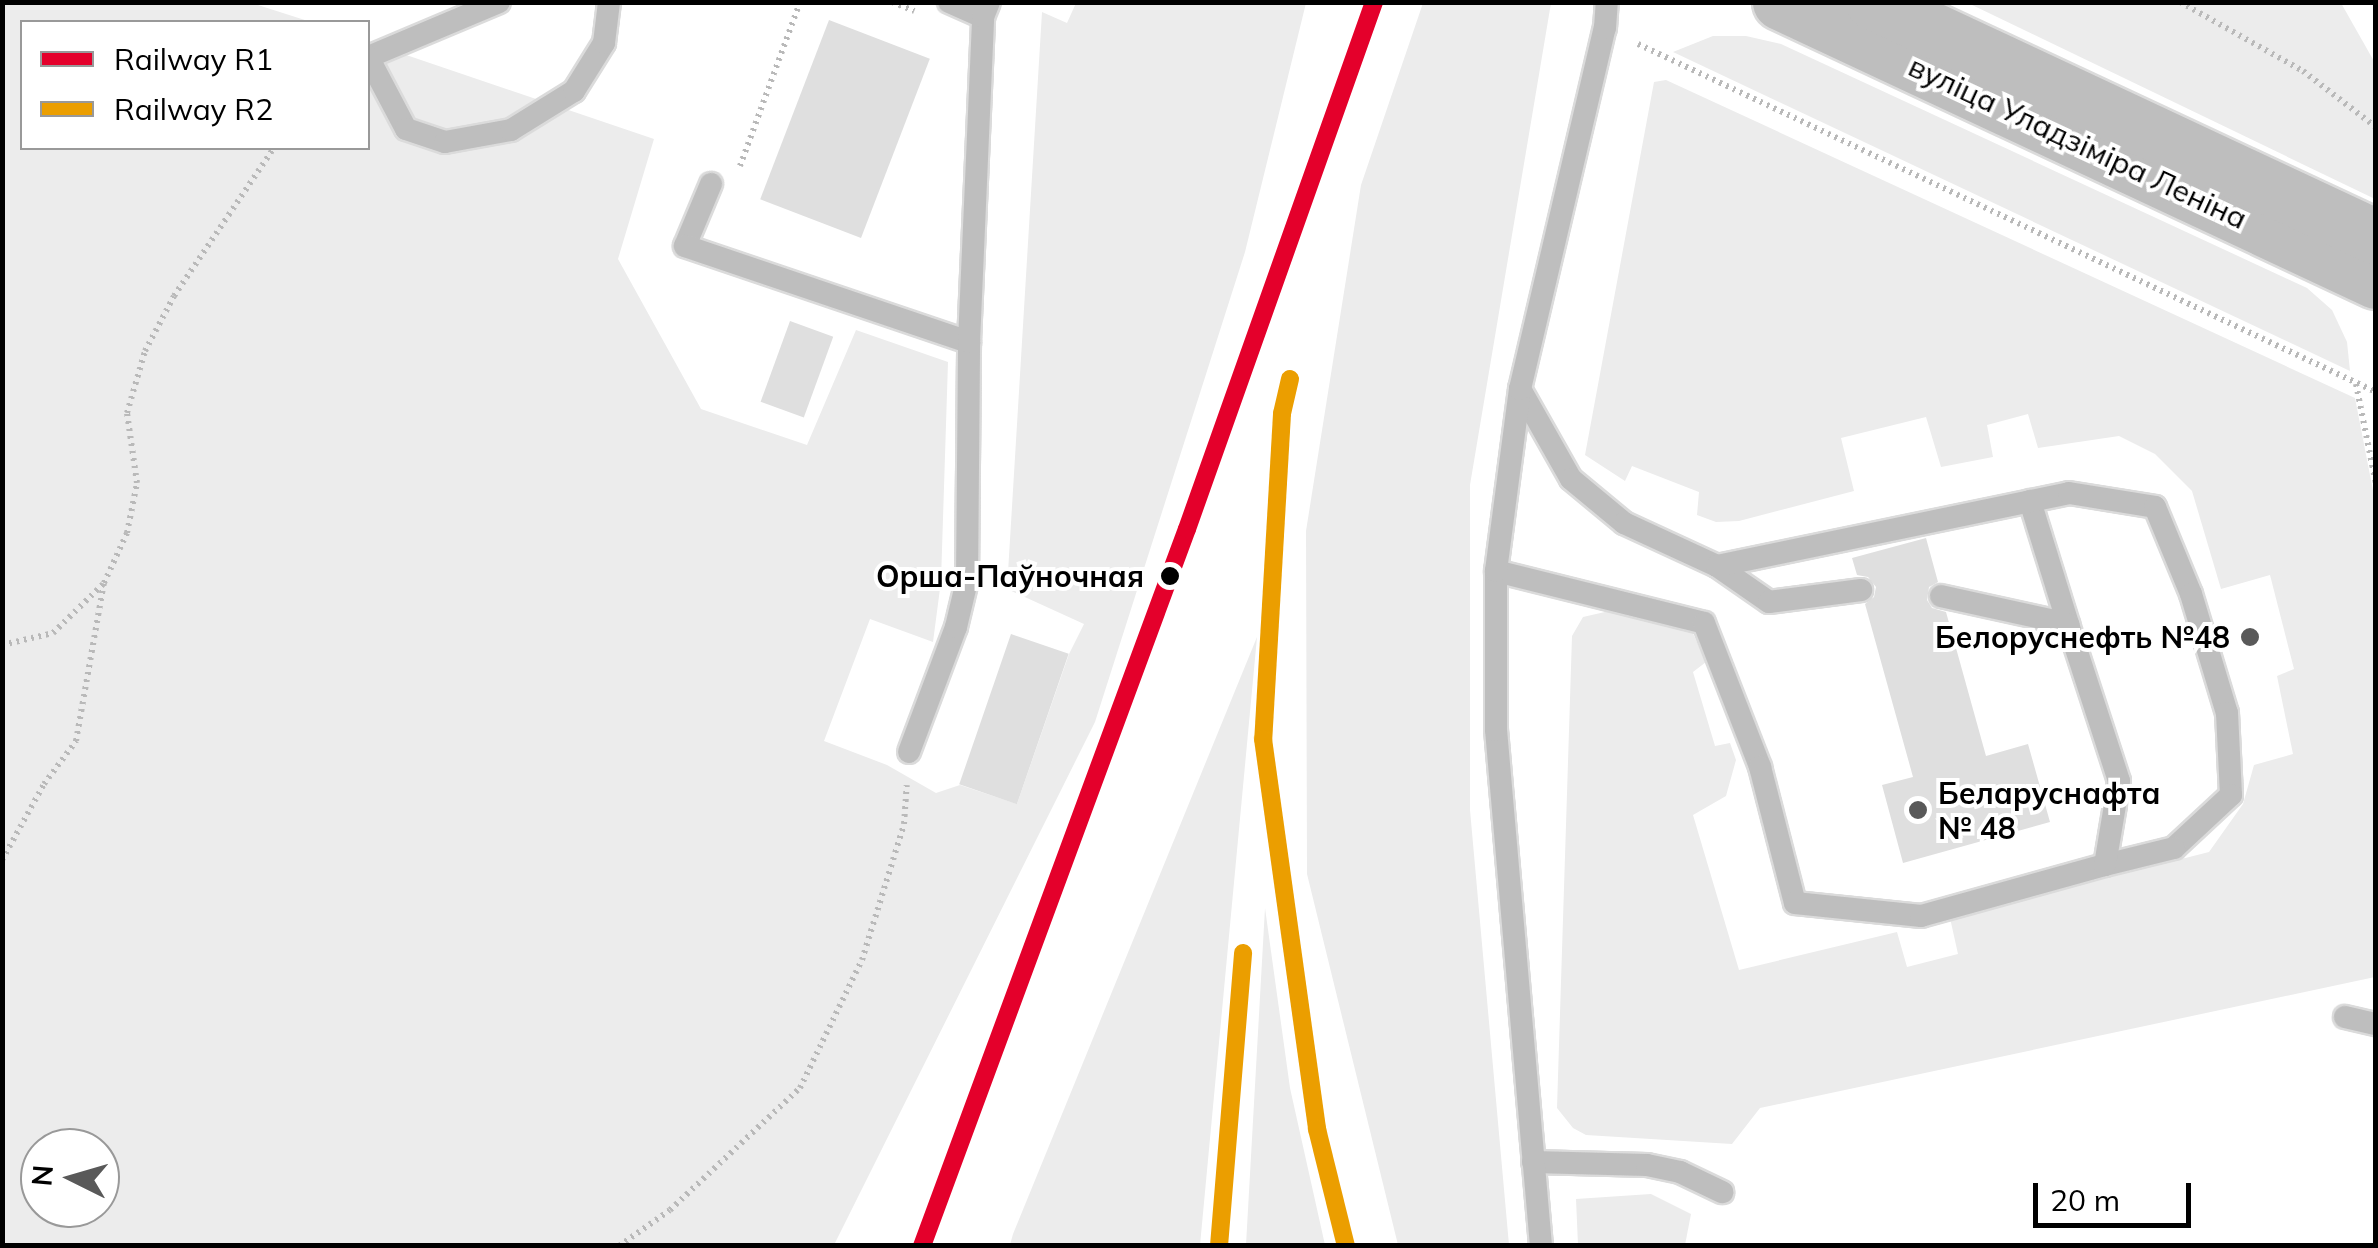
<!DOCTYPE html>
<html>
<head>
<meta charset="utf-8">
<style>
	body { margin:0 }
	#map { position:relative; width:2378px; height:1248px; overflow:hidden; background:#fff; font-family:Mulish,sans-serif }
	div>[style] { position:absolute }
	.green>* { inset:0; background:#ececec }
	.building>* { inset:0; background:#dfdfdf; transform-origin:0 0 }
	.path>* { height:6px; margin-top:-3px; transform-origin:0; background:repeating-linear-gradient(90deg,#b9b9b9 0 2.5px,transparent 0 7.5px) }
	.roads { filter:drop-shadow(2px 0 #dbdbdb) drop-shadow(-2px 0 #dbdbdb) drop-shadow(0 2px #dbdbdb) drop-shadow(0 -2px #dbdbdb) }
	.lane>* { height:22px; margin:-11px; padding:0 11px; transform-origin:11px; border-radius:11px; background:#bebebe }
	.primary>* { height:55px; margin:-27.5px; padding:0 27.5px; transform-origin:27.5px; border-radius:27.5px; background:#bebebe }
	.rail-1>* { height:18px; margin:-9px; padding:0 9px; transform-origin:9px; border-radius:9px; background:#e4002b }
	.rail-2>* { height:18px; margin:-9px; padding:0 9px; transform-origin:9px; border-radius:9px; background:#eb9e00 }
	.dots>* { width:28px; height:28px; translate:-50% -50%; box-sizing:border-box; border:5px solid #fff; border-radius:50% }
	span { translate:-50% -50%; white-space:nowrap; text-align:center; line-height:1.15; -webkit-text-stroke:8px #fff; paint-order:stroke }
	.street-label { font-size:30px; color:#000 }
	.stop-label { font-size:30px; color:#000; font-weight:700 }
	.right { translate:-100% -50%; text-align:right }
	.poi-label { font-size:30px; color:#000; font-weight:700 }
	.left { translate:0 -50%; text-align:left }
	.frame { position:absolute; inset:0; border:5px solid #000; pointer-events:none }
	.legend { position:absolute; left:20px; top:20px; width:350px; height:130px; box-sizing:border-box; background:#fff; border:2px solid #999; margin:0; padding:12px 18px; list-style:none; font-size:30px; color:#000 }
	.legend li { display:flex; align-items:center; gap:20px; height:50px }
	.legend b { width:50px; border:2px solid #999 }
	.north { position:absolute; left:20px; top:1128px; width:100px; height:100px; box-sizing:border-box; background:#fff; border:2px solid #999; border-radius:50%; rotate:275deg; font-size:28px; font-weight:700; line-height:40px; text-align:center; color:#000 }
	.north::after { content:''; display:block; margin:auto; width:35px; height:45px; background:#595959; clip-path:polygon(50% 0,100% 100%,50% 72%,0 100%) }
	.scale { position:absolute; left:2033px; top:1183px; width:158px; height:45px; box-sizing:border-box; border:5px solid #000; border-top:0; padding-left:12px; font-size:30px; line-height:35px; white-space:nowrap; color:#000; -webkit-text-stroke:8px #fff; paint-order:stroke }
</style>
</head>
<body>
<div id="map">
	<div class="green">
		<div style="clip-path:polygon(evenodd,2px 3px,252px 3px,311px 22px,22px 22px,22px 148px,368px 148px,368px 42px,654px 139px,618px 259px,701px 409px,807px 445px,856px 330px,948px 362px,941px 581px,933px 642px,870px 619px,824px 741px,887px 765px,936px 793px,960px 785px,1017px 804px,1069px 654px,1084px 624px,1007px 589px,1042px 12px,1067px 23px,1076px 3px,1306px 3px,1245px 252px,1095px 722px,834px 1245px,3px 1245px,2px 3px,40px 1148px,100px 1148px,100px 1208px,40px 1208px,40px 1148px)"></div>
		<div style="clip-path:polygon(1423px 3px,1551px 3px,1470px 485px,1470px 810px,1509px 1245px,1398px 1245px,1307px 874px,1306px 531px,1361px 185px)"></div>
		<div style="clip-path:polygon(1968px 3px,2341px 3px,2375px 63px,2375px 199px)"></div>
		<div style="clip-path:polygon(1713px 36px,1746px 36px,1781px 44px,2307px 288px,2332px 310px,2347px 342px,2350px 371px,1673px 52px)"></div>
		<div style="clip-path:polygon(1666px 80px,2355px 398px,2376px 506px,2375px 977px,1760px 1108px,1732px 1144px,1586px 1135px,1573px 1128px,1557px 1108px,1572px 636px,1583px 617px,1618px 609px,1691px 629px,1706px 662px,1693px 672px,1715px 746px,1730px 743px,1736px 760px,1726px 796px,1693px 815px,1739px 970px,1897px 932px,1907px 967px,1958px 954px,1950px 918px,2209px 852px,2243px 804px,2254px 765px,2293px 754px,2277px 676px,2294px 669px,2270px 575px,2221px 589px,2192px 491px,2155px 454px,2119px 436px,2038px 448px,2028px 414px,1987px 425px,1993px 457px,1941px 467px,1926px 417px,1841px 438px,1854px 491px,1739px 521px,1716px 522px,1697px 515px,1699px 492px,1632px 466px,1625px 481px,1585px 455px,1654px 82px)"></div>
		<div style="clip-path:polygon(1257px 637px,1200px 1245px,1010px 1245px,1013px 1234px)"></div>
		<div style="clip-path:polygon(1265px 908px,1290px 1088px,1325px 1245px,1246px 1245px)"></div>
		<div style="clip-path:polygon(1651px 1194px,1691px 1214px,1685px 1245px,1578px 1245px,1576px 1199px)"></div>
	</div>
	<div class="building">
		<div style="left:829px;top:20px;width:108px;height:192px;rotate:21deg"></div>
		<div style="left:790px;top:321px;width:46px;height:86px;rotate:20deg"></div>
		<div style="clip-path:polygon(1926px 538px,1938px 582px,1929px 587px,1927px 600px,1932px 608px,1946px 612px,1986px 756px,2028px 744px,2050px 822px,1903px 863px,1882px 785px,1913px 777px,1865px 604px,1874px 597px,1876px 587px,1868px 577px,1857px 575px,1852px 558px)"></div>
		<div style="left:1011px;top:634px;width:61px;height:159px;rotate:19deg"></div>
	</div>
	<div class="path">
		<div style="left:892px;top:2px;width:24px;rotate:22deg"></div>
		<div style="left:2180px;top:2px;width:141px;rotate:29.3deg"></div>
		<div style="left:2303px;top:71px;width:92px;rotate:37.5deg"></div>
		<div style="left:1638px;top:44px;width:816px;rotate:25.25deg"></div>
		<div style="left:740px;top:166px;width:175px;rotate:-69.9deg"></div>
		<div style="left:2356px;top:384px;width:102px;rotate:78.7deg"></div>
		<div style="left:2px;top:645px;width:52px;rotate:-13.2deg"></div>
		<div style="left:53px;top:633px;width:70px;rotate:-44.4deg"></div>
		<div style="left:2px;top:860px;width:87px;rotate:-61.1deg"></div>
		<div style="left:44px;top:784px;width:54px;rotate:-53.3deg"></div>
		<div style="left:76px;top:741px;width:160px;rotate:-80deg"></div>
		<div style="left:104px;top:583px;width:55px;rotate:-65.3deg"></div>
		<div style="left:127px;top:533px;width:51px;rotate:-78.7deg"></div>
		<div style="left:137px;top:483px;width:71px;rotate:-98.1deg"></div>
		<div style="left:127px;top:413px;width:65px;rotate:-73.8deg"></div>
		<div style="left:145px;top:351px;width:62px;rotate:-62.2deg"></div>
		<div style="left:174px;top:296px;width:179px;rotate:-56deg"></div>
		<div style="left:619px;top:1246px;width:62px;rotate:-35.2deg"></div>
		<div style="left:670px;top:1210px;width:178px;rotate:-43.2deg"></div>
		<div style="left:800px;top:1088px;width:142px;rotate:-64.2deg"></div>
		<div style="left:862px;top:960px;width:142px;rotate:-72.8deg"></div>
		<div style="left:904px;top:824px;width:39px;rotate:-86deg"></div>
	</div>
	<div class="roads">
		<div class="lane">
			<div style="left:499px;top:2px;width:142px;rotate:157.2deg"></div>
			<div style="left:368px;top:57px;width:81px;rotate:62.2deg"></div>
			<div style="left:406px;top:129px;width:41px;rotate:18.4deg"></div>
			<div style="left:445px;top:142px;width:67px;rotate:-10.3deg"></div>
			<div style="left:511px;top:130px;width:74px;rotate:-31.8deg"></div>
			<div style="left:574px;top:91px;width:57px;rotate:-58deg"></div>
			<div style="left:604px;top:43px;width:41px;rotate:-83deg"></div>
			<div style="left:949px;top:2px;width:37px;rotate:24deg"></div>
			<div style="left:711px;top:184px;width:67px;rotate:112.8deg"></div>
			<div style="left:685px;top:246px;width:300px;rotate:18.7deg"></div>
			<div style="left:1520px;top:389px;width:103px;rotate:60.5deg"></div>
			<div style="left:1571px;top:479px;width:69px;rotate:39.7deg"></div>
			<div style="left:1624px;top:523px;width:102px;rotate:24.8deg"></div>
			<div style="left:1717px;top:566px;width:63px;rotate:34.7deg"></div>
			<div style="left:1769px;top:602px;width:93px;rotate:-7.4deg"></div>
			<div style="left:2030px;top:501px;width:129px;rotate:72.8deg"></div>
			<div style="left:1717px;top:566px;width:359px;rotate:-11.7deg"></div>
			<div style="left:2069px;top:493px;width:87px;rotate:9.2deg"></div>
			<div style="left:2155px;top:507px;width:94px;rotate:67.5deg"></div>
			<div style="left:2191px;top:594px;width:124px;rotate:73.2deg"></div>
			<div style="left:2227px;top:713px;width:82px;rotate:87.2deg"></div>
			<div style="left:2231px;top:795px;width:78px;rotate:137.1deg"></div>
			<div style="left:2174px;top:848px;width:71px;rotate:166.2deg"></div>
			<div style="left:1496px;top:571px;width:214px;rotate:14deg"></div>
			<div style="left:1704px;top:623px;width:155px;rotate:68.7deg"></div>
			<div style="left:1760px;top:767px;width:140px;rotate:75.6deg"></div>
			<div style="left:1795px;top:903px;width:127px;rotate:5.9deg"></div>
			<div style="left:1921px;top:916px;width:191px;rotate:-15.5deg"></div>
			<div style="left:2105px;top:865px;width:85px;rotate:-80.5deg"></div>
			<div style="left:2119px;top:781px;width:165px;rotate:-108deg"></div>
			<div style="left:2068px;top:624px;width:130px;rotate:-167.6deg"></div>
			<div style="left:909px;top:752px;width:134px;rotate:-69.4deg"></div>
			<div style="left:956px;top:627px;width:47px;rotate:-76.6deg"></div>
			<div style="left:967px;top:581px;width:239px;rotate:-89.5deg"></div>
			<div style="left:969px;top:342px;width:325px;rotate:-87.5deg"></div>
			<div style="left:983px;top:17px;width:16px;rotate:-68deg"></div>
			<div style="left:2345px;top:1017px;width:32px;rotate:13deg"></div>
			<div style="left:1533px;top:1162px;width:114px;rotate:1.5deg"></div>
			<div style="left:1647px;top:1165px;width:34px;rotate:12deg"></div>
			<div style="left:1680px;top:1172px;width:47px;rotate:25.5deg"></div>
			<div style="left:1541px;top:1246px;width:518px;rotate:-94.98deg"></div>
			<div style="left:1496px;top:730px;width:159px;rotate:-90deg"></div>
			<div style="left:1496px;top:571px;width:184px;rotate:-82.5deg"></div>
			<div style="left:1520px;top:389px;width:371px;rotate:-76.8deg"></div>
			<div style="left:1605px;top:28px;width:26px;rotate:-86deg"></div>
		</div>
		<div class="primary">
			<div style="left:1780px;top:2px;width:658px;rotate:25.09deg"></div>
			<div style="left:1873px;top:2px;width:555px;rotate:25.04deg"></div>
		</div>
	</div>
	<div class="rail-1">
		<div style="left:922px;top:1246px;width:764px;rotate:-69.72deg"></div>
		<div style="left:1187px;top:529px;width:559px;rotate:-70.46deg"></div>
	</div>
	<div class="rail-2">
		<div style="left:1290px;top:379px;width:36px;rotate:103deg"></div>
		<div style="left:1282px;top:414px;width:326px;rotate:93.3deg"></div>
		<div style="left:1263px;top:739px;width:394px;rotate:82.1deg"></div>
		<div style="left:1317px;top:1129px;width:121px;rotate:76.1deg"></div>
		<div style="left:1219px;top:1246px;width:294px;rotate:-85.3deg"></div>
	</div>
	<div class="dots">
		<div style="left:1170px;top:576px;background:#000"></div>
		<div style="left:2250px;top:637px;background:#595959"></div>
		<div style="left:1918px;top:810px;background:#595959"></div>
	</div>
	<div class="street-label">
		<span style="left:2078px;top:142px;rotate:25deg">вуліца Уладзіміра Леніна</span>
	</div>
	<div class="stop-label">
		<span class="right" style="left:1144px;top:576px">Орша-Паўночная</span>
	</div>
	<div class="poi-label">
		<span class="right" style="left:2230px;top:637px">Белоруснефть №48</span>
		<span class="left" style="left:1938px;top:810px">Беларуснафта<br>№ 48</span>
	</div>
	<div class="frame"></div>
	<ul class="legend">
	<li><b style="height:12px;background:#e4002b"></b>Railway R1</li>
	<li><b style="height:12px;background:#eb9e00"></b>Railway R2</li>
	</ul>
	<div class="north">N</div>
	<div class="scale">20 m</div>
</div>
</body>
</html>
